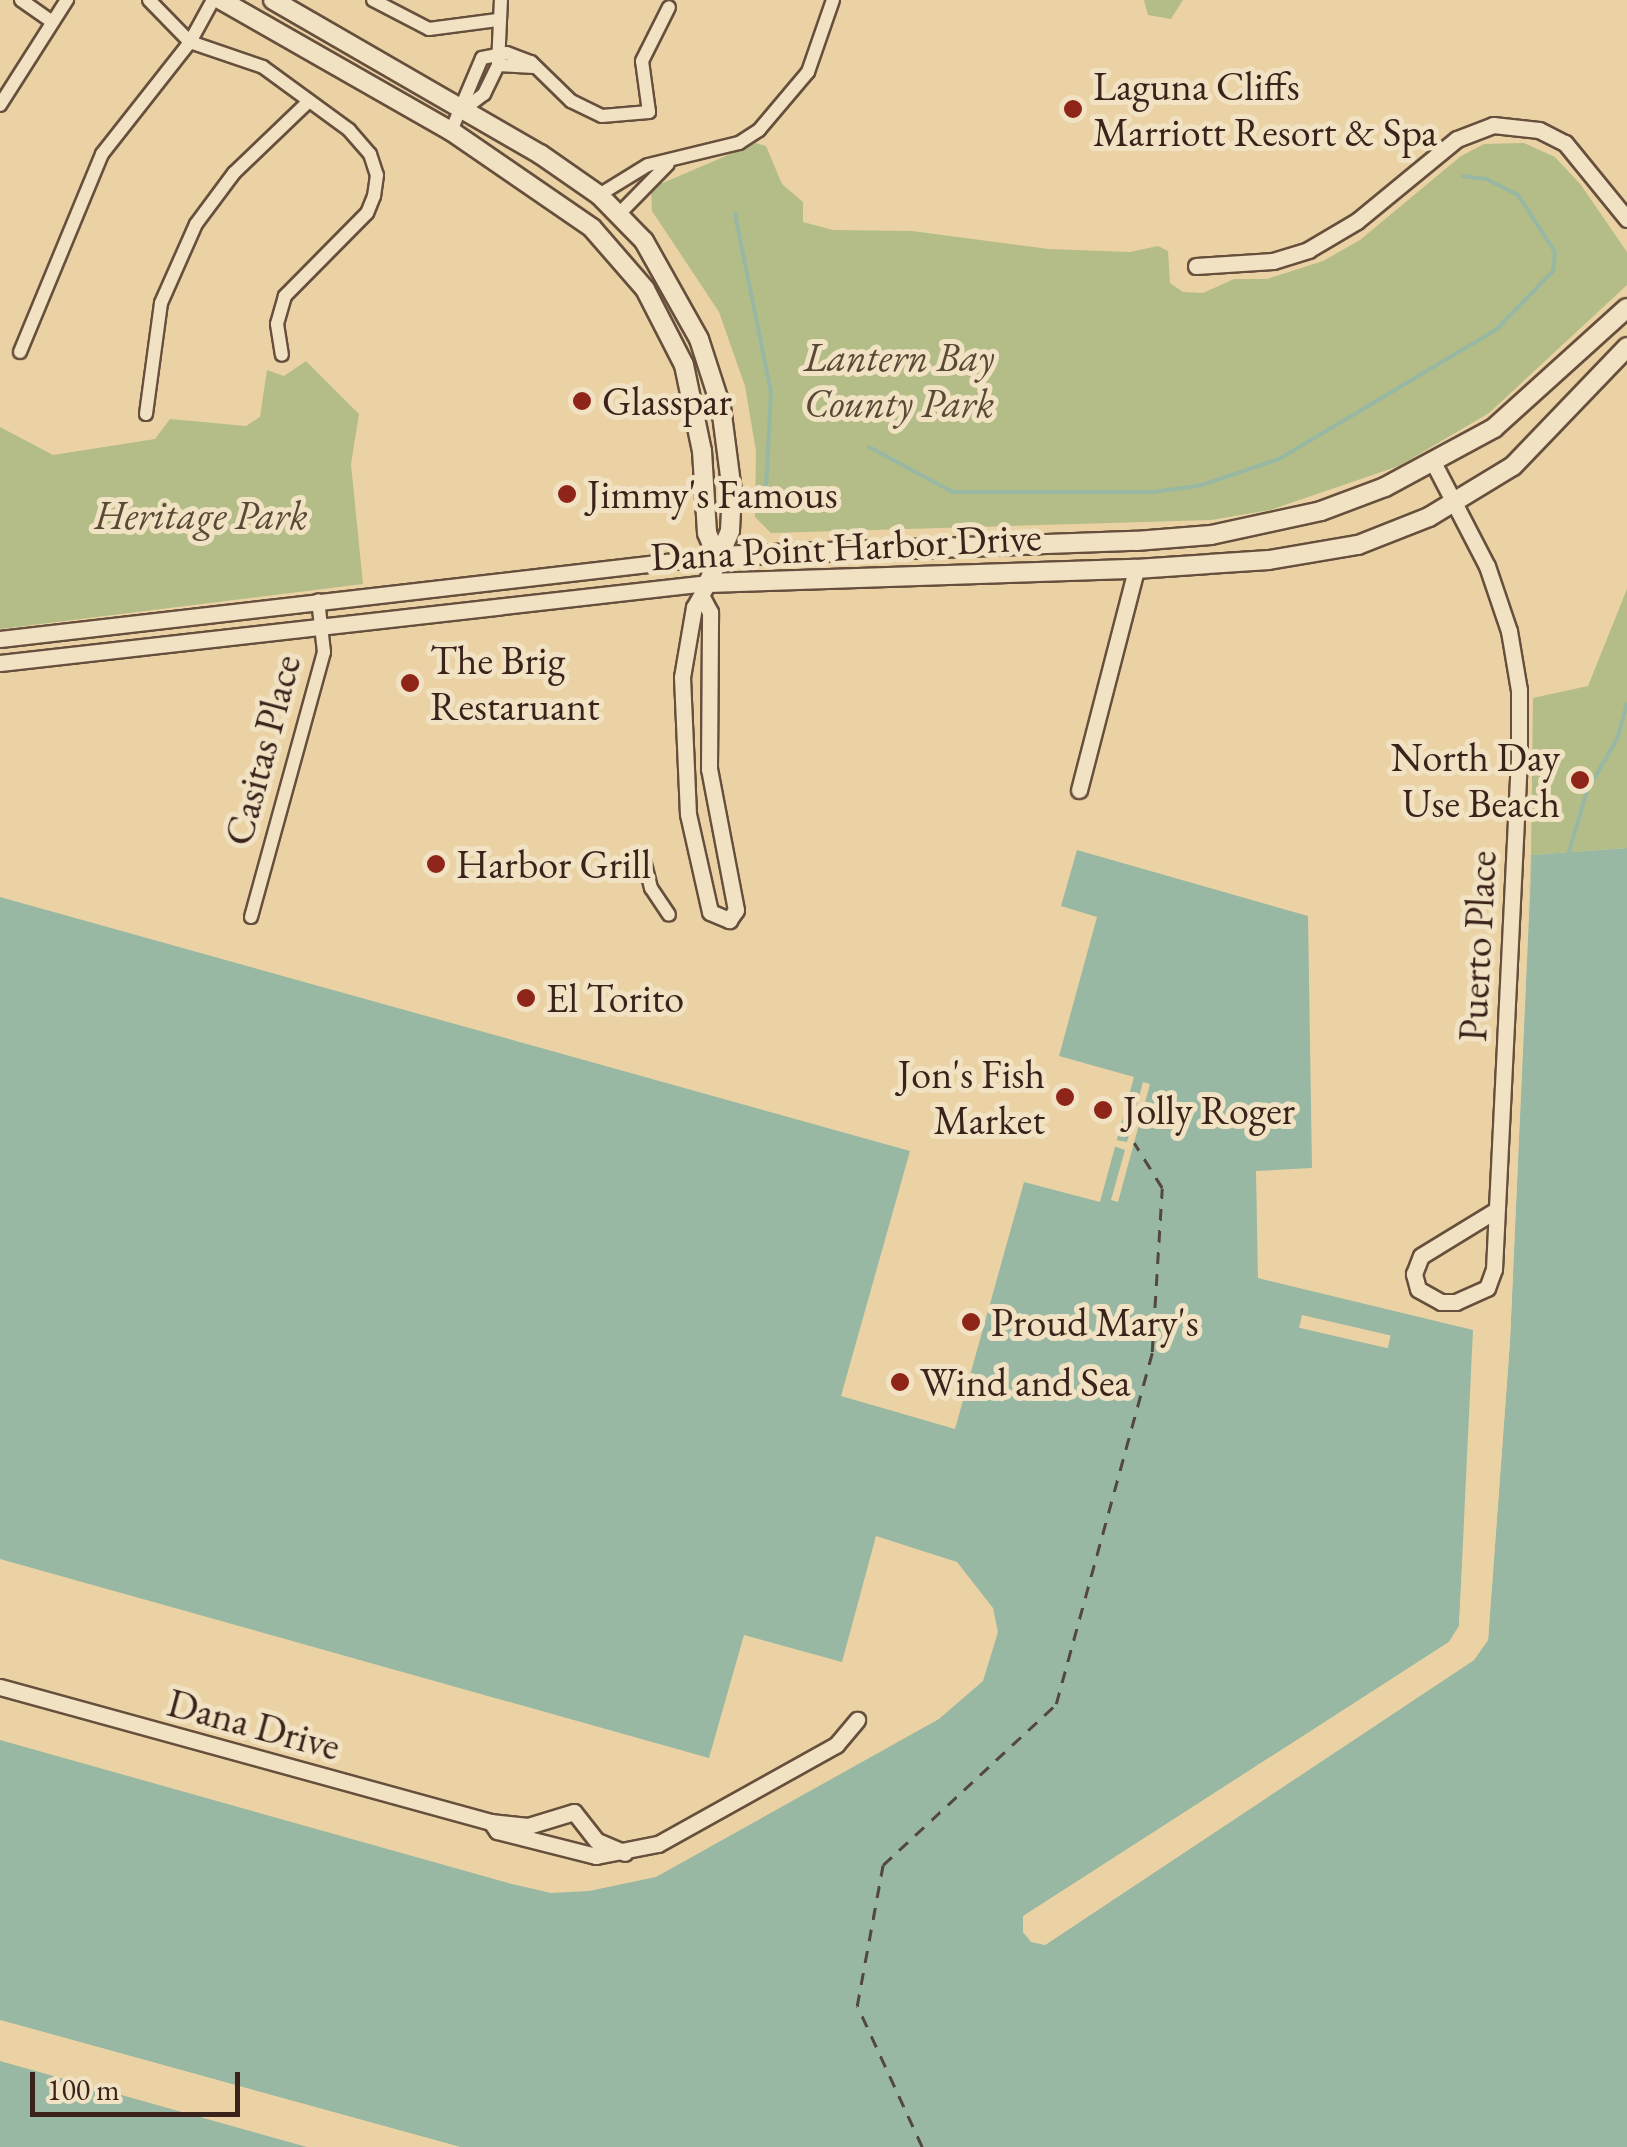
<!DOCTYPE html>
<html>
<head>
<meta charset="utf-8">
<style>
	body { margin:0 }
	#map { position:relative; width:1627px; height:2147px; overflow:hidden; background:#ead2a4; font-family:"EB Garamond",serif }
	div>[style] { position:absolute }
	.green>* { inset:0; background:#b4bd87 }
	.water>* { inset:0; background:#98b8a3 }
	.pier>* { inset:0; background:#ead2a4; transform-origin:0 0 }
	.stream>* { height:4px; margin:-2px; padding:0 2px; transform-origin:2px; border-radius:2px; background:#98b8a3 }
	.ferry>* { height:2.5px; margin-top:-1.25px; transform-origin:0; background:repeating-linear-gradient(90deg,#52483d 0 12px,transparent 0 22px) }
	.roads { filter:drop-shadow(2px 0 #674f3d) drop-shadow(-2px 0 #674f3d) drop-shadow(0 2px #674f3d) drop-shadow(0 -2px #674f3d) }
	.minor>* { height:12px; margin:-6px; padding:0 6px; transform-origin:6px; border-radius:6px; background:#f1e2c4 }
	.tertiary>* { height:15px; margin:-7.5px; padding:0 7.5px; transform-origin:7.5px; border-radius:7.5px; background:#f1e2c4 }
	.secondary>* { height:18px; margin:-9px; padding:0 9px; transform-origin:9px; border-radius:9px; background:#f1e2c4 }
	.dots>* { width:28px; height:28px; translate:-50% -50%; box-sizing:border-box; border:5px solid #f1e2c4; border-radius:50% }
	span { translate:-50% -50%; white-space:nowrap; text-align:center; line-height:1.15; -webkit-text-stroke:10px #f1e2c4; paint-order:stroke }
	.poi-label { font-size:40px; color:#3b231b }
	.left { translate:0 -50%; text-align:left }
	.right { translate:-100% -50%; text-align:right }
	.park-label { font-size:40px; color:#594a36; font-style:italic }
	.street-label { font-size:40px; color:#3b231b }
	.scale { position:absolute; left:30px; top:2072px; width:210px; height:45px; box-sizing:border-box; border:5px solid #3b231b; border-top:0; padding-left:12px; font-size:30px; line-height:35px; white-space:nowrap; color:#3b231b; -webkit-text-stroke:8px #f1e2c4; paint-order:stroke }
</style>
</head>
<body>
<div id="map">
	<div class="green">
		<div style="clip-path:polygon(1144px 0,1183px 0,1171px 19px,1148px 15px)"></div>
		<div style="clip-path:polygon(756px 143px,766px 146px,782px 184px,803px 202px,803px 222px,833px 230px,912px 231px,1049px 249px,1130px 252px,1158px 246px,1168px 251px,1170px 283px,1183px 292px,1203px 293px,1234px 279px,1267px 279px,1323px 261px,1360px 240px,1461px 156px,1484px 144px,1524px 143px,1555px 157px,1581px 185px,1627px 252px,1627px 285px,1489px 413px,1399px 466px,1270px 510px,1211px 520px,771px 533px,755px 517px,756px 451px,745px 386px,719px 312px,652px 211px,651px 188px)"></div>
		<div style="clip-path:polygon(306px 361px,359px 414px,351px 464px,363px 584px,0 629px,0 427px,53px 455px,155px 439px,170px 419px,246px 426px,260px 417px,267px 370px,284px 376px)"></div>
		<div style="clip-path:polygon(1627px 589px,1627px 848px,1531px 855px,1533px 698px,1588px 686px)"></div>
	</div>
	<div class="water">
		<div style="clip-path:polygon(1627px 848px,1627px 2147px,460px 2147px,0 2020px,0 1740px,512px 1884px,551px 1893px,589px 1891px,656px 1877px,939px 1719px,983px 1681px,998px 1632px,993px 1608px,957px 1562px,876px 1536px,842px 1662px,744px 1635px,709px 1758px,0 1559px,0 897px,910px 1151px,841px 1396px,955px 1429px,1024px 1182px,1100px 1202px,1134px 1077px,1059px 1056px,1097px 917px,1061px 906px,1077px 850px,1308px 916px,1312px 1168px,1256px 1171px,1258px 1278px,1473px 1330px,1459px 1626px,1449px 1642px,1024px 1916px,1023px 1932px,1045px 1945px,1474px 1660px,1488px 1640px,1510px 1341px,1531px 855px)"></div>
		<div style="clip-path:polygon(0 2061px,307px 2147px,0 2147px)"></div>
	</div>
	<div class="pier">
		<div style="clip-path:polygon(1532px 850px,1510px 1341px,1488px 1640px,1474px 1660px,1045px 1945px,1031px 1942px,1023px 1932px,1023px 1916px,1449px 1642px,1459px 1626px,1476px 1325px,1482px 1343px,1464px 1627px,1453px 1645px,1028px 1919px,1028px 1930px,1044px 1940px,1471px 1657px,1483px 1639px)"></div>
		<div style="clip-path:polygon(1143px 1082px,1150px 1084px,1118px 1202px,1111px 1200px,1125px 1150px,1114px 1146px,1116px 1140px,1127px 1142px)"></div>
		<div style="left:1302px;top:1315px;width:91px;height:13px;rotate:13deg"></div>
		<div style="clip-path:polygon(0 2020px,460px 2147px,441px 2147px)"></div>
		<div style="left:1px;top:2057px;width:320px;height:4px;rotate:15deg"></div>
	</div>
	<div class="stream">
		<div style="left:735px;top:214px;width:182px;rotate:78.6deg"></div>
		<div style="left:771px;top:392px;width:95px;rotate:93deg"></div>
		<div style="left:869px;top:447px;width:95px;rotate:28.2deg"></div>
		<div style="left:953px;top:492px;width:201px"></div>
		<div style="left:1154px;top:492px;width:49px;rotate:-8.3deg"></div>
		<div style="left:1202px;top:485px;width:81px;rotate:-18.7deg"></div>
		<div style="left:1279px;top:459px;width:254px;rotate:-30.8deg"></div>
		<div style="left:1497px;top:329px;width:81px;rotate:-46deg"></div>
		<div style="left:1553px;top:271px;width:19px;rotate:-84deg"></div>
		<div style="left:1555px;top:252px;width:68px;rotate:-123deg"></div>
		<div style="left:1518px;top:195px;width:36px;rotate:-153deg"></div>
		<div style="left:1486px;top:179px;width:23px;rotate:-173deg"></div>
		<div style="left:1568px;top:855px;width:67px;rotate:-73.5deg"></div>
		<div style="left:1587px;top:791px;width:60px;rotate:-60deg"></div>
		<div style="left:1617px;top:739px;width:36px;rotate:-74deg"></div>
	</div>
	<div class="ferry">
		<div style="left:922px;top:2147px;width:155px;rotate:-114.7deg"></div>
		<div style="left:857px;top:2006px;width:143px;rotate:-79.6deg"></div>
		<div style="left:883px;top:1865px;width:236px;rotate:-42.9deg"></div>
		<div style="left:1056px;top:1704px;width:365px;rotate:-74.7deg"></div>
		<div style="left:1152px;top:1352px;width:164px;rotate:-86.5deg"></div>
		<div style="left:1162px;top:1188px;width:53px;rotate:-121.9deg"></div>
	</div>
	<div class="roads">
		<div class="minor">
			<div style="left:21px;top:0;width:35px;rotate:35deg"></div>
			<div style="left:149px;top:0;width:59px;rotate:45.7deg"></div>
			<div style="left:190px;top:42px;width:77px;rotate:18.9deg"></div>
			<div style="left:263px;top:67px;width:107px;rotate:36.2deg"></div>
			<div style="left:349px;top:130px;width:32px;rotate:49deg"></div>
			<div style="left:370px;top:154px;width:22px;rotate:72deg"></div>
			<div style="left:377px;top:175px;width:21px;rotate:98deg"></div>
			<div style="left:374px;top:196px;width:18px;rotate:112deg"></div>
			<div style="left:367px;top:213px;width:117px;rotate:134.7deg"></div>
			<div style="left:285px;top:296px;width:29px;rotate:106deg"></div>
			<div style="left:277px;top:324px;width:31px;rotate:81deg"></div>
			<div style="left:373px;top:0;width:63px;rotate:27.4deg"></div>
			<div style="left:429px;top:29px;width:69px;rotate:-7.5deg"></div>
			<div style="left:498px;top:65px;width:36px;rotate:3deg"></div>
			<div style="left:0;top:105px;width:125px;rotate:-57.5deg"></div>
			<div style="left:464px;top:109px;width:25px;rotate:-37deg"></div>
			<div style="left:484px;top:94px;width:32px;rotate:-64deg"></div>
			<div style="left:498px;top:65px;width:65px;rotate:-87.4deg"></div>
			<div style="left:451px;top:131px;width:79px;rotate:-67deg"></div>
			<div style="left:482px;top:58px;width:25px;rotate:-11deg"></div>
			<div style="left:507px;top:53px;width:26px;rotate:21deg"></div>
			<div style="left:531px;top:62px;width:56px;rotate:44.3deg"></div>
			<div style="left:571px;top:101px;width:34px;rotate:26deg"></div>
			<div style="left:602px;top:116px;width:47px;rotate:-4.9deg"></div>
			<div style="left:649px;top:112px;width:51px;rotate:-97.8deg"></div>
			<div style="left:642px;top:61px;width:60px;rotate:-63.4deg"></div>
			<div style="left:599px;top:195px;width:57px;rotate:-31.5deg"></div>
			<div style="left:648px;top:165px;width:94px;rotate:-13.6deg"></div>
			<div style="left:739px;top:143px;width:24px;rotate:-33deg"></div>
			<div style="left:759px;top:130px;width:76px;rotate:-49.8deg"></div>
			<div style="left:808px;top:72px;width:76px;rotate:-70.9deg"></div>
			<div style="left:618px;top:215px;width:71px;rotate:-45.6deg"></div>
			<div style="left:20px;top:352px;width:214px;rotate:-67.5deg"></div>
			<div style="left:102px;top:154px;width:142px;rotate:-51.8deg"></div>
			<div style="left:190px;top:42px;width:48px;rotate:-61.3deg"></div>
			<div style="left:146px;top:414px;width:112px;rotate:-82.3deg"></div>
			<div style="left:161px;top:303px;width:86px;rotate:-66.1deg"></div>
			<div style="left:196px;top:224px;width:64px;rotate:-53.3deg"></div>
			<div style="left:234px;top:173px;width:104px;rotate:-43.8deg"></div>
			<div style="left:644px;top:860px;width:29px;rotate:76deg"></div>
			<div style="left:651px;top:888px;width:32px;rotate:56deg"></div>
			<div style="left:251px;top:917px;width:275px;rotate:-74.6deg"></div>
			<div style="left:324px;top:652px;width:52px;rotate:-96.6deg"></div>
		</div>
		<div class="tertiary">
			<div style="left:1196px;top:266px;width:77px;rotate:-3.7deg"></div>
			<div style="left:1273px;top:261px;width:37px;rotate:-17deg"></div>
			<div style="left:1308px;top:250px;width:57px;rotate:-30.6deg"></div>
			<div style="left:1357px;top:221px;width:129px;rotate:-39.4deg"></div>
			<div style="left:1457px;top:139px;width:39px;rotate:-21deg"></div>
			<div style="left:1493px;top:125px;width:46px;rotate:6.2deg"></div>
			<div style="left:1539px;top:130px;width:29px;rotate:27deg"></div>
			<div style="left:1565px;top:143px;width:98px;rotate:50.8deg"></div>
			<div style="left:1433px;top:462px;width:117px;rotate:62.6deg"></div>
			<div style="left:1487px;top:566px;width:69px;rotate:71.3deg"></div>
			<div style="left:1509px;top:631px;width:60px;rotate:80.4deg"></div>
			<div style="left:1519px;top:690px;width:68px;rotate:90deg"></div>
			<div style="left:1519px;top:758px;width:512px;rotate:92.8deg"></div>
			<div style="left:1494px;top:1269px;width:20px;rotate:110deg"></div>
			<div style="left:1487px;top:1288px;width:34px;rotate:156deg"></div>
			<div style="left:1456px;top:1302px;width:15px;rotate:180deg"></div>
			<div style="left:1441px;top:1302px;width:26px;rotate:-151deg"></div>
			<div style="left:1418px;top:1289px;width:16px;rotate:-105deg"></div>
			<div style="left:1414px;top:1274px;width:19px;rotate:-69deg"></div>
			<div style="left:1421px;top:1256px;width:88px;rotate:-31.5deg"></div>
			<div style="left:0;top:639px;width:722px;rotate:-6.6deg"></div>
			<div style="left:0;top:663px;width:713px;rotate:-6.45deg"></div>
			<div style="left:708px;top:583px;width:28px;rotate:120deg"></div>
			<div style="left:694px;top:607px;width:71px;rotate:99.7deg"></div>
			<div style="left:682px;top:677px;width:137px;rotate:87.5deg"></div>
			<div style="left:688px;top:814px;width:100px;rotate:77.3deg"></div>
			<div style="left:710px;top:912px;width:21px;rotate:23deg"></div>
			<div style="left:729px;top:920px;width:12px;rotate:-55deg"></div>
			<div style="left:736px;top:910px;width:144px;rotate:-100.8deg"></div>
			<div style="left:709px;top:769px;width:157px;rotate:-89.6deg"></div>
			<div style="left:710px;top:612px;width:15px;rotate:-118deg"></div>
			<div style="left:1079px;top:790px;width:228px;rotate:-75.5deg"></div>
			<div style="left:0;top:1687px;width:509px;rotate:15.37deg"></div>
			<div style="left:491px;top:1822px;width:37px;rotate:6deg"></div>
			<div style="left:528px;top:1826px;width:48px;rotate:-16.9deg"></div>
			<div style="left:574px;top:1812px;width:37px;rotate:52deg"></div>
			<div style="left:597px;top:1841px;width:30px;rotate:23deg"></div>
			<div style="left:491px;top:1822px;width:11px;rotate:56deg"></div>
			<div style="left:497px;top:1831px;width:102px;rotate:14.2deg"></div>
			<div style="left:596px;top:1856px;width:63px;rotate:-11deg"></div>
			<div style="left:658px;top:1844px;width:204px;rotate:-29.1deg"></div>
			<div style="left:836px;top:1745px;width:33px;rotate:-50deg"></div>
		</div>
		<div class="secondary">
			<div style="left:221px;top:0;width:265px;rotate:29.7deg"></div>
			<div style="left:451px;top:131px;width:171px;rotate:34.5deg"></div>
			<div style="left:592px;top:228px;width:81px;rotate:49deg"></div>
			<div style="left:645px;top:289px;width:85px;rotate:62.8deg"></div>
			<div style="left:684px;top:365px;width:88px;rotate:78.2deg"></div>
			<div style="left:702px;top:451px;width:82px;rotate:86.5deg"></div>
			<div style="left:707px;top:533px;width:25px;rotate:67deg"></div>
			<div style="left:273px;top:0;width:308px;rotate:30deg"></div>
			<div style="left:540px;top:154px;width:72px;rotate:34.8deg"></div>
			<div style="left:599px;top:195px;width:64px;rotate:45.6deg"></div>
			<div style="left:644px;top:241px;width:112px;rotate:60.7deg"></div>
			<div style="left:699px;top:339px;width:71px;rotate:72.1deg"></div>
			<div style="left:721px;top:407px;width:86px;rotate:82.6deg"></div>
			<div style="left:732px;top:492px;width:39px;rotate:93deg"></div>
			<div style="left:730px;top:531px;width:56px;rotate:112.9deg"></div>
			<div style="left:708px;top:583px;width:428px;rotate:-1.9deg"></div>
			<div style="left:1136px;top:569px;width:133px;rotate:-3.9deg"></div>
			<div style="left:1269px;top:560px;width:90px;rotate:-9.6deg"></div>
			<div style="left:1358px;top:545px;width:76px;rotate:-21.5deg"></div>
			<div style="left:1429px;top:517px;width:98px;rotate:-31.3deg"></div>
			<div style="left:1513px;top:466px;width:165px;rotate:-46.2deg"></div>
			<div style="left:717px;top:556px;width:419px;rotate:-2.1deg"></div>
			<div style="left:1136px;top:541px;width:75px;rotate:-4.6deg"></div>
			<div style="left:1211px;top:535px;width:113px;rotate:-12.3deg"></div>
			<div style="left:1321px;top:511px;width:68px;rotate:-20.6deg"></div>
			<div style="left:1385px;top:487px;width:124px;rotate:-28.4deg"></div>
			<div style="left:1494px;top:428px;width:179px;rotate:-42.1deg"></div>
		</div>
	</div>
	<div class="dots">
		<div style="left:1073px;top:109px;background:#8f2418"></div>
		<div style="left:582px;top:401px;background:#8f2418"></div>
		<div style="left:567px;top:494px;background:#8f2418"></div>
		<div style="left:410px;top:683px;background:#8f2418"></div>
		<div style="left:1580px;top:780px;background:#8f2418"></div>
		<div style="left:436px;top:864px;background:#8f2418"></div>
		<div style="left:526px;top:998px;background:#8f2418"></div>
		<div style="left:1065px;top:1097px;background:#8f2418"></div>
		<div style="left:1103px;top:1110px;background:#8f2418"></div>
		<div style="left:971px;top:1322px;background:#8f2418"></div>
		<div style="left:900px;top:1382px;background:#8f2418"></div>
	</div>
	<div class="poi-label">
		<span class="left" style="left:1093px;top:109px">Laguna Cliffs<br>Marriott Resort &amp; Spa</span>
		<span class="left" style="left:602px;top:401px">Glasspar</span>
		<span class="left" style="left:587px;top:494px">Jimmy's Famous</span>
		<span class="left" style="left:430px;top:683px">The Brig<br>Restaruant</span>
		<span class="right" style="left:1560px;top:780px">North Day<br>Use Beach</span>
		<span class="left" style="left:456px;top:864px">Harbor Grill</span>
		<span class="left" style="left:546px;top:998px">El Torito</span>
		<span class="right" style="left:1045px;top:1097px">Jon's Fish<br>Market</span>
		<span class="left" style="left:1123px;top:1110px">Jolly Roger</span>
		<span class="left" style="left:991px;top:1322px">Proud Mary's</span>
		<span class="left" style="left:920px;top:1382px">Wind and Sea</span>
	</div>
	<div class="park-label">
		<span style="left:899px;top:380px">Lantern Bay<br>County Park</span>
		<span style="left:201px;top:515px">Heritage Park</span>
	</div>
	<div class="street-label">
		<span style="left:846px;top:546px;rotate:-3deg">Dana Point Harbor Drive</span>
		<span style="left:262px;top:750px;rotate:-75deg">Casitas Place</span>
		<span style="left:1477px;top:946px;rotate:-87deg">Puerto Place</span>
		<span style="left:254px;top:1724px;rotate:15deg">Dana Drive</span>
	</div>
	<div class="scale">100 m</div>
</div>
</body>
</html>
